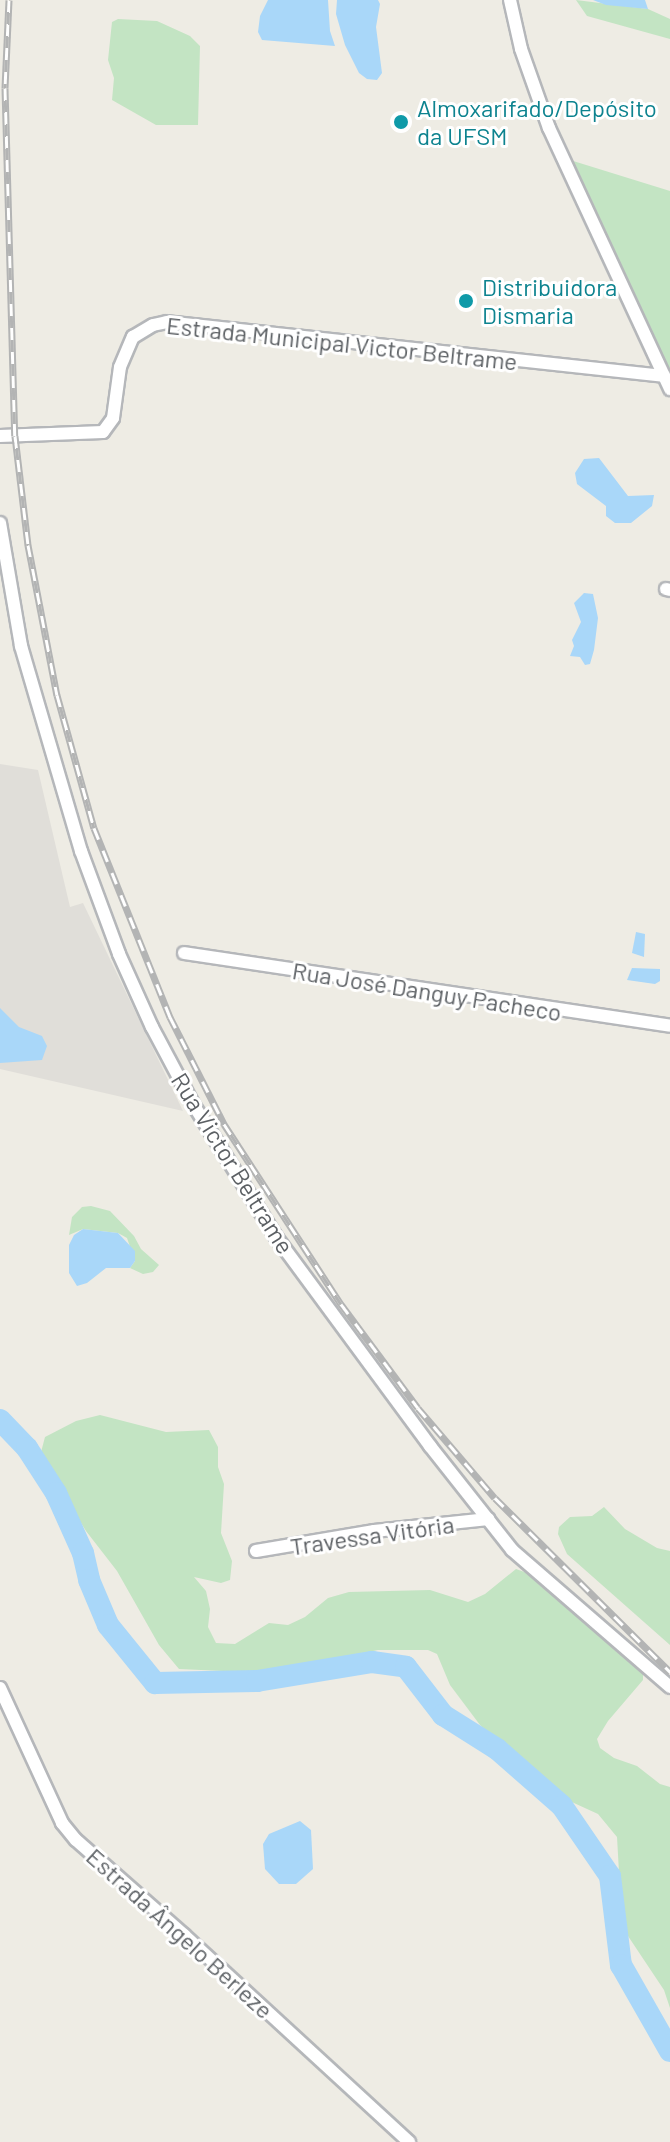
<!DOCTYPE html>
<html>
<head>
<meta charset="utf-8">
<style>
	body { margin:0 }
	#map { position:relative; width:670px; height:2142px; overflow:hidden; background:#eeece4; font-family:Barlow,sans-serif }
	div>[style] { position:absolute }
	.industrial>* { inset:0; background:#e0ded9 }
	.green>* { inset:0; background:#c3e4c3 }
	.water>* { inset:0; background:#a9d7f9 }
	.river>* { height:22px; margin:-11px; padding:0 11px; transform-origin:11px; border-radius:11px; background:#a9d7f9 }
	.roads { filter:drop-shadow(2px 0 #b5b7ba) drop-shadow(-2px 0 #b5b7ba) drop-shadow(0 2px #b5b7ba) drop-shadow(0 -2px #b5b7ba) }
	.minor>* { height:12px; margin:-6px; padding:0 6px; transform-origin:6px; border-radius:6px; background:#fff }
	.rail>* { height:7px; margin-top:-3.5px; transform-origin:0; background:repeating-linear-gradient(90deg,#fff 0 12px,#b3b4b4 0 24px); box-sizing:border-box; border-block:2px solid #b3b4b4 }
	.dots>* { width:22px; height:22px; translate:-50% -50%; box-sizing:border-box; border:4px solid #fff; border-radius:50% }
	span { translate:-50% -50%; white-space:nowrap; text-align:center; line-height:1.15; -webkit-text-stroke:6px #fff; paint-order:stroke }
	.culture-label { font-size:24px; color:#0d838f }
	.left { translate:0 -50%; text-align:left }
	.street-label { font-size:24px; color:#5c6064 }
</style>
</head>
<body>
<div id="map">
	<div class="industrial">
		<div style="clip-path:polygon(0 764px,38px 770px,70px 907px,83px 903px,183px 1111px,0 1069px)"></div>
	</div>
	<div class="green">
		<div style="clip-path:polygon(576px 0,648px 9px,670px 19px,670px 39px,587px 16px)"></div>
		<div style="clip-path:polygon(118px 19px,157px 21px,190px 36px,200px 46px,198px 125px,156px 125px,112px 100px,114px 78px,108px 60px,112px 22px)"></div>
		<div style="clip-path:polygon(570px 160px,670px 191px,670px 372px)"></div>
		<div style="clip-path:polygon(91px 1206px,110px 1211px,134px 1236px,141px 1249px,159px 1265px,153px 1272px,143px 1274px,130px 1268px,135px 1261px,127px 1238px,118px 1233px,83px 1229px,69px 1235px,72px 1217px,82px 1207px)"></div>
		<div style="clip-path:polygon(100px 1415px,166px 1432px,209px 1430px,218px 1447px,218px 1467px,224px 1484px,221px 1533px,232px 1561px,230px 1580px,221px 1583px,194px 1577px,206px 1591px,210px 1609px,208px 1627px,216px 1643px,235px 1644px,269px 1623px,288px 1625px,305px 1617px,328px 1598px,349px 1592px,430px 1590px,468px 1602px,485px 1594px,516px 1569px,530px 1574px,643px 1670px,643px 1680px,608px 1721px,597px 1739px,600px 1748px,614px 1758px,637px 1766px,660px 1784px,670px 1787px,670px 2008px,664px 1990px,628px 1936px,621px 1908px,617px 1837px,598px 1814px,563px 1798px,480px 1725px,450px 1685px,437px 1654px,428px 1650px,378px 1650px,265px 1673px,179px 1669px,159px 1645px,117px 1571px,86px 1531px,40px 1456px,45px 1437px,76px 1421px)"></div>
		<div style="clip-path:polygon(604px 1507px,625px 1529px,657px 1548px,670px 1551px,670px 1645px,567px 1554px,558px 1534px,559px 1527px,570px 1517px,592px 1516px)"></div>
	</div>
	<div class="water">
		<div style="clip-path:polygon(268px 0,328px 0,330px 31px,335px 46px,262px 40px,258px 32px,260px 16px)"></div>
		<div style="clip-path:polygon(337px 0,378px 0,380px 4px,376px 27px,382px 73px,377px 80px,367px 79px,359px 73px,345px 45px,336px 14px)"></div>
		<div style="clip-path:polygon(593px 0,645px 0,648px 9px,606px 5px)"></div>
		<div style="clip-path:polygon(599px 458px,628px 496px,654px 495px,652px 506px,631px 523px,615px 523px,606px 516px,606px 506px,577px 484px,575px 473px,584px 459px)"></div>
		<div style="clip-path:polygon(584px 593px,593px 594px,598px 618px,594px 650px,590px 664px,585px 665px,580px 657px,570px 656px,574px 646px,572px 640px,581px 622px,574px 603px)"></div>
		<div style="clip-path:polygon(636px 932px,645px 934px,644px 957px,632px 953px)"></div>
		<div style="clip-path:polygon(632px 968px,660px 969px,660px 981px,655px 984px,627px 980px)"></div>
		<div style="clip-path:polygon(0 1008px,19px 1027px,42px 1036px,47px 1046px,42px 1060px,0 1063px)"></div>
		<div style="clip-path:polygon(83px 1229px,118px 1233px,135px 1251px,135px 1261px,130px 1268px,106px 1268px,87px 1283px,77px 1286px,69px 1273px,69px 1245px,74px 1235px)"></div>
		<div style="clip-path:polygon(300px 1821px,311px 1830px,313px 1869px,296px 1884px,279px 1884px,265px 1869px,263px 1844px,269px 1834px)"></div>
	</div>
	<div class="river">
		<div style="left:0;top:1420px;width:39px;rotate:46deg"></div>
		<div style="left:27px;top:1448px;width:54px;rotate:57.2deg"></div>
		<div style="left:56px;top:1493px;width:66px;rotate:65.8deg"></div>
		<div style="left:83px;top:1553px;width:28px;rotate:77deg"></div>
		<div style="left:89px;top:1580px;width:49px;rotate:67.1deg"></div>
		<div style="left:108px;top:1625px;width:75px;rotate:51deg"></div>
		<div style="left:155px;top:1683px;width:102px;rotate:-1.1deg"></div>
		<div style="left:257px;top:1681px;width:117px;rotate:-9.4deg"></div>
		<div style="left:372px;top:1662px;width:34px;rotate:8deg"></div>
		<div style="left:406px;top:1667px;width:61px;rotate:52.4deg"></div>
		<div style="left:443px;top:1715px;width:64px;rotate:32.2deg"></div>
		<div style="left:497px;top:1749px;width:86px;rotate:41.2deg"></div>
		<div style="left:562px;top:1806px;width:85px;rotate:55.6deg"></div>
		<div style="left:610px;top:1876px;width:90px;rotate:83deg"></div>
		<div style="left:621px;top:1965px;width:99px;rotate:60.3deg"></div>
	</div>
	<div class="roads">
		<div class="minor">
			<div style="left:510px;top:0;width:50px;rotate:77.3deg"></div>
			<div style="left:521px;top:49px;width:84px;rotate:70.5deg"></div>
			<div style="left:549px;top:128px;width:288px;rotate:65.1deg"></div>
			<div style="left:0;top:436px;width:103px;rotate:-2.2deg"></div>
			<div style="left:103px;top:432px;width:17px;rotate:-54deg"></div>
			<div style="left:113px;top:418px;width:51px;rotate:-82.2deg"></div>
			<div style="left:120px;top:367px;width:33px;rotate:-67deg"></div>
			<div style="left:133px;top:337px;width:23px;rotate:-31deg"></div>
			<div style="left:153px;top:325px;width:14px;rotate:-12deg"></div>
			<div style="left:167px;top:322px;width:500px;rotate:6.2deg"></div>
			<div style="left:0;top:523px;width:125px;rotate:80.3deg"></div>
			<div style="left:21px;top:646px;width:214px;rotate:73.7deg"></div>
			<div style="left:81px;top:851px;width:110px;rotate:69.7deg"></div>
			<div style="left:119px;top:954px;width:80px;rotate:65.7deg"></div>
			<div style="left:152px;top:1027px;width:87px;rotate:62deg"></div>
			<div style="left:193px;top:1104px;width:157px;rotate:58deg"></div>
			<div style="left:276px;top:1237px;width:260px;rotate:53.6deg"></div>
			<div style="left:430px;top:1446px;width:132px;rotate:51.7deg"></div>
			<div style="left:512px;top:1550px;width:209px;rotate:40.9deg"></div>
			<div style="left:666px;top:589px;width:4px;rotate:14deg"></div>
			<div style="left:184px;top:953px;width:491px;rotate:8.5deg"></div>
			<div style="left:256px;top:1551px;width:120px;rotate:-9.6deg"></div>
			<div style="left:374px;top:1531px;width:115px;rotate:-6deg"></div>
			<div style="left:0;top:1688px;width:149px;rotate:65.3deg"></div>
			<div style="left:62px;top:1823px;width:22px;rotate:51deg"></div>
			<div style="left:76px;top:1840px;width:144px;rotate:41.3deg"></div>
			<div style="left:184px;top:1935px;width:306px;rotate:42.6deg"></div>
		</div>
	</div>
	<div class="rail">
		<div style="left:9px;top:0;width:88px;rotate:92.6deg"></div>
		<div style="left:5px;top:88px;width:348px;rotate:88.4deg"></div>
		<div style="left:15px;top:436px;width:110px;rotate:83.2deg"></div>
		<div style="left:28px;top:545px;width:153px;rotate:79.1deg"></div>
		<div style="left:57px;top:695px;width:138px;rotate:74.5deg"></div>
		<div style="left:94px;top:828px;width:204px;rotate:68.1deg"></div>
		<div style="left:170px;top:1017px;width:120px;rotate:63.2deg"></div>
		<div style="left:224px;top:1124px;width:215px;rotate:57deg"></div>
		<div style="left:341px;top:1304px;width:129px;rotate:53.5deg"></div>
		<div style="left:418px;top:1408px;width:118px;rotate:49.5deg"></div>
		<div style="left:495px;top:1498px;width:247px;rotate:44.8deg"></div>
	</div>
	<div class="dots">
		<div style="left:401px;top:122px;background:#0f9aa8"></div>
		<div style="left:466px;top:301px;background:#0f9aa8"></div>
	</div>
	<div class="culture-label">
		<span class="left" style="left:417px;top:122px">Almoxarifado/Depósito<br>da UFSM</span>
		<span class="left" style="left:482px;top:301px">Distribuidora<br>Dismaria</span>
	</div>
	<div class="street-label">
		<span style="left:342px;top:343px;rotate:6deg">Estrada Municipal Victor Beltrame</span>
		<span style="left:427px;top:991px;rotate:9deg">Rua José Danguy Pacheco</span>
		<span style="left:233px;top:1163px;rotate:58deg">Rua Victor Beltrame</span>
		<span style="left:372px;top:1535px;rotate:-8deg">Travessa Vitória</span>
		<span style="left:180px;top:1933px;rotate:42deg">Estrada Ângelo Berleze</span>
	</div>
</div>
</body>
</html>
